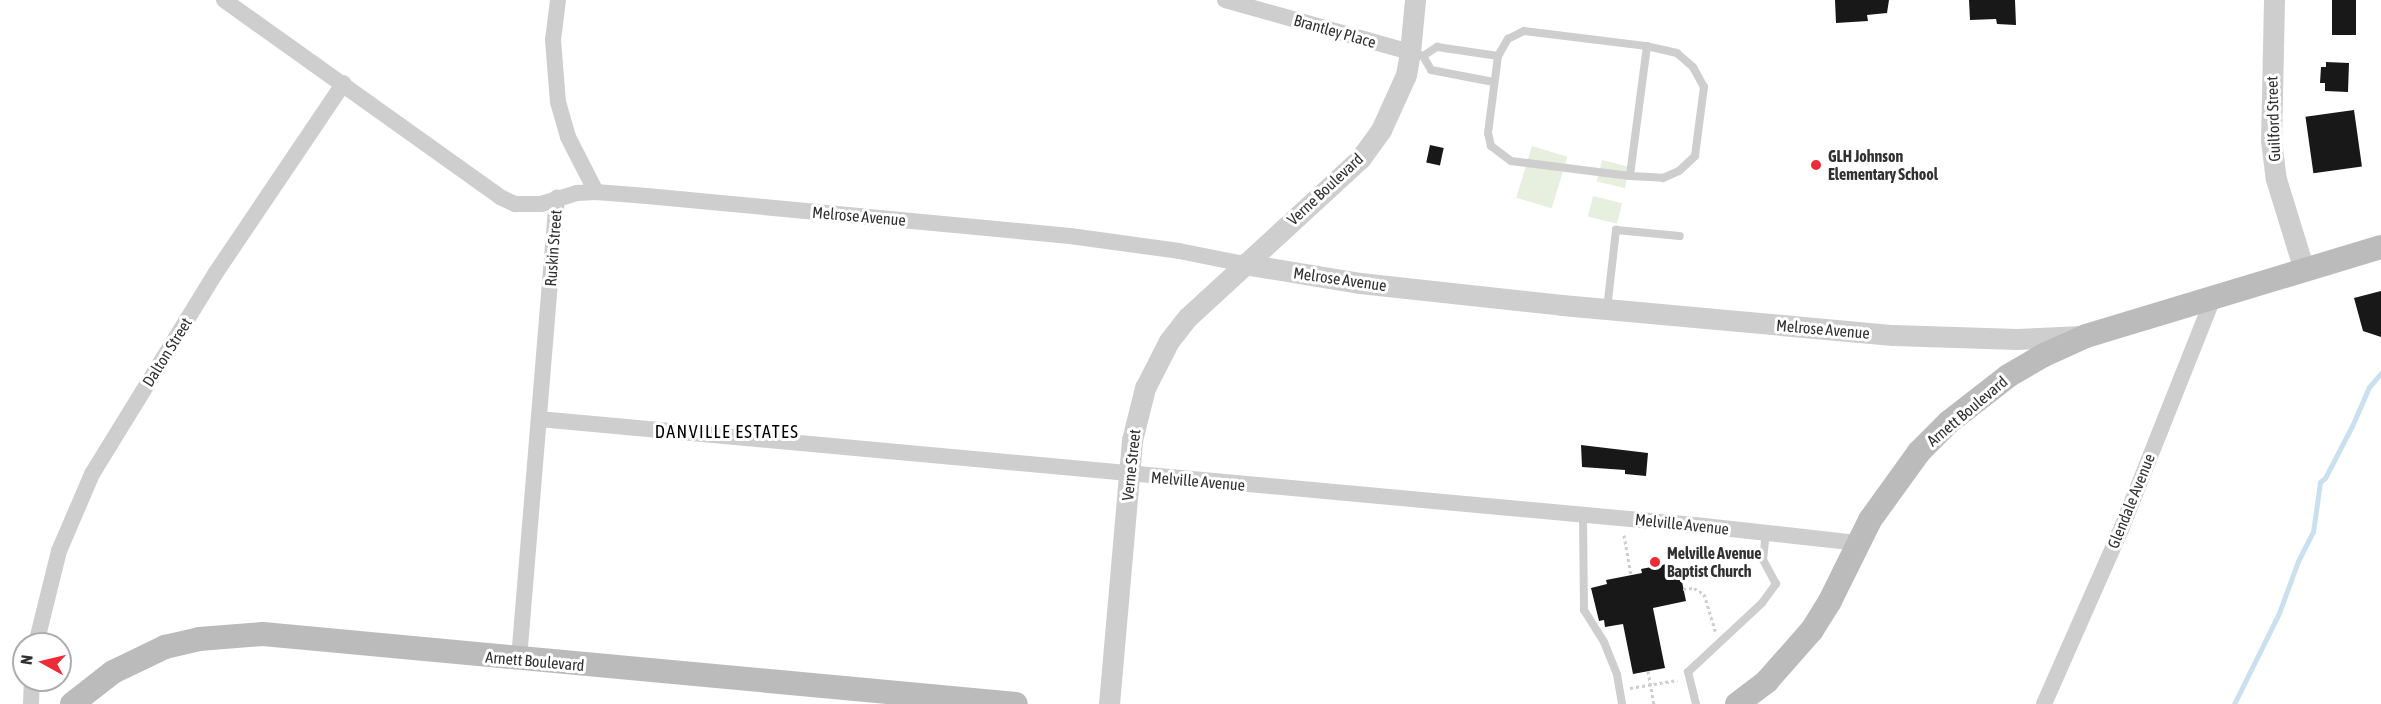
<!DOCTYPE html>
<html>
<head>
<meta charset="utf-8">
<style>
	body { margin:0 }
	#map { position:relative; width:2381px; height:704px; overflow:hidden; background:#fff; font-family:"Asap Condensed",sans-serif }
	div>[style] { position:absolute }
	.green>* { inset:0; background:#e7efdf; transform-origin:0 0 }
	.stream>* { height:5px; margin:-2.5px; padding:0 2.5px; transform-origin:2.5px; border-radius:2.5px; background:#cae0ef }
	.building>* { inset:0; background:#181818; transform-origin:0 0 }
	.path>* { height:3px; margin-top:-1.5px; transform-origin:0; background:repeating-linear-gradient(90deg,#cecece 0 3px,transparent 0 6px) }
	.service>* { height:8px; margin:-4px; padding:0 4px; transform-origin:4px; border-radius:4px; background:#cecece }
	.minor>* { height:16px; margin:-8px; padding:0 8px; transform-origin:8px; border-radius:8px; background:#cecece }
	.tertiary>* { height:21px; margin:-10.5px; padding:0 10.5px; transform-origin:10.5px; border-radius:10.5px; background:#cecece }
	.secondary>* { height:24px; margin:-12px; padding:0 12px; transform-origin:12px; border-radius:12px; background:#bbb }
	.dots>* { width:16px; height:16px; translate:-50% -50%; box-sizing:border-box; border:3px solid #fff; border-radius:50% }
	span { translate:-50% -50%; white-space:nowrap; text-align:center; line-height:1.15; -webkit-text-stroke:6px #fff; paint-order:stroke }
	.street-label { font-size:16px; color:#313131 }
	.poi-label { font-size:16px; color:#313131; font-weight:700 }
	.left { translate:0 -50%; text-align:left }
	.neighbourhood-label { font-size:18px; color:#000; letter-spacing:1.5px }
	.north { position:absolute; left:12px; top:632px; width:60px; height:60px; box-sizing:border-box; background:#fff; border:2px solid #adadad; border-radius:50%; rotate:278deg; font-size:16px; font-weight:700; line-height:24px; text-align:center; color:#313131 }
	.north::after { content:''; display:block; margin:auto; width:21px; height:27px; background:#f02b38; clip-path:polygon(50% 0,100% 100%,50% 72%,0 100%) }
</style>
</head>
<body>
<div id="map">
	<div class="green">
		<div style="left:1532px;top:146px;width:37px;height:54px;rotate:17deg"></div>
		<div style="left:1602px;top:160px;width:29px;height:22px;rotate:14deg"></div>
		<div style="left:1593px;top:196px;width:30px;height:21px;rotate:14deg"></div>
	</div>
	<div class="stream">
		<div style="left:2234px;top:704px;width:102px;rotate:-63.7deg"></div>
		<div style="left:2279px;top:613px;width:55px;rotate:-69.9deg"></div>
		<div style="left:2298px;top:561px;width:33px;rotate:-63deg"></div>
		<div style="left:2313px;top:532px;width:50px;rotate:-82deg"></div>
		<div style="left:2320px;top:482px;width:6px;rotate:-39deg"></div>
		<div style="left:2325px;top:478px;width:59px;rotate:-62.6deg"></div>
		<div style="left:2352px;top:426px;width:43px;rotate:-66.4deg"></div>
		<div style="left:2369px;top:387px;width:18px;rotate:-49deg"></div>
	</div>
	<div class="building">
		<div style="clip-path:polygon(1835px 0,1889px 0,1887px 13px,1867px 15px,1868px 21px,1836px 23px)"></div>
		<div style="clip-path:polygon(1969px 0,2015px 0,2016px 25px,1997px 24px,1996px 19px,1970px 20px)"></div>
		<div style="left:2332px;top:0;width:24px;height:35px"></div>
		<div style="clip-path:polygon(2326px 62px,2349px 63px,2348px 92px,2325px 91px,2325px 83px,2320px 83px,2321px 67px,2326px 67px)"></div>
		<div style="left:2354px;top:110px;width:57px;height:49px;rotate:82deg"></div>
		<div style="left:1430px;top:145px;width:14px;height:18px;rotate:12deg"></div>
		<div style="clip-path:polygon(2381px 291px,2381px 337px,2363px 331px,2354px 298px)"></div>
		<div style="clip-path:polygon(1581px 445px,1648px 453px,1646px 476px,1625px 474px,1625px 470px,1582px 467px)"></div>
		<div style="clip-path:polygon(1667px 564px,1668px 569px,1679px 567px,1686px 601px,1653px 608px,1665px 668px,1633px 674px,1623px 624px,1605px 627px,1604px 620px,1599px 621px,1591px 588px,1607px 584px,1606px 580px,1642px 573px,1641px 569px)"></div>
	</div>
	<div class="path">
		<div style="left:1624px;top:535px;width:41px;rotate:80.1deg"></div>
		<div style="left:1683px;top:589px;width:11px;rotate:-5deg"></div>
		<div style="left:1694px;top:588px;width:12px;rotate:31deg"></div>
		<div style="left:1704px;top:594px;width:39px;rotate:73deg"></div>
		<div style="left:1648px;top:671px;width:34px;rotate:80deg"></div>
		<div style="left:1630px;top:688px;width:48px;rotate:-9.7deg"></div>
	</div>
	<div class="service">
		<div style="left:1524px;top:31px;width:124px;rotate:7deg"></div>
		<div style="left:1647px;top:46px;width:131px;rotate:97.5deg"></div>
		<div style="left:1630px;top:176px;width:120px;rotate:-172.8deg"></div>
		<div style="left:1511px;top:161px;width:25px;rotate:-143deg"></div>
		<div style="left:1491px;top:146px;width:13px;rotate:-103deg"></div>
		<div style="left:1488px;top:133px;width:78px;rotate:-82.6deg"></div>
		<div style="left:1498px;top:56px;width:20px;rotate:-60deg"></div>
		<div style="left:1508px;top:39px;width:18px;rotate:-27deg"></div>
		<div style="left:1412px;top:52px;width:12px;rotate:20deg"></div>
		<div style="left:1423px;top:56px;width:16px;rotate:60deg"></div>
		<div style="left:1431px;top:70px;width:64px;rotate:10.8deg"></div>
		<div style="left:1423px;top:56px;width:17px;rotate:-33deg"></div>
		<div style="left:1437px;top:47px;width:62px;rotate:8.4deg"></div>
		<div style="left:1630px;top:176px;width:33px;rotate:3deg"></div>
		<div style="left:1663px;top:178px;width:17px;rotate:-24deg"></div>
		<div style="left:1679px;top:171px;width:22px;rotate:-43deg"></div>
		<div style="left:1695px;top:156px;width:70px;rotate:-82.6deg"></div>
		<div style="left:1704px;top:87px;width:23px;rotate:-119deg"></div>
		<div style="left:1693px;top:67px;width:21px;rotate:-139deg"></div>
		<div style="left:1677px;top:53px;width:31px;rotate:-167deg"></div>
		<div style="left:1607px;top:309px;width:80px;rotate:-83.5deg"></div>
		<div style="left:1616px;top:230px;width:64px;rotate:5.4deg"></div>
		<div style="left:1583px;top:515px;width:95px;rotate:89.4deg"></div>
		<div style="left:1584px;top:610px;width:38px;rotate:58deg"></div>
		<div style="left:1604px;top:642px;width:35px;rotate:68deg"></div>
		<div style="left:1617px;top:675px;width:29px;rotate:80deg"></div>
		<div style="left:1696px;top:704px;width:33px;rotate:-104deg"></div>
		<div style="left:1688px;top:672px;width:101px;rotate:-43deg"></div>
		<div style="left:1762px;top:603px;width:24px;rotate:-54deg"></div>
		<div style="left:1776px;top:584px;width:27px;rotate:-118deg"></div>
		<div style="left:1763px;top:560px;width:27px;rotate:-84deg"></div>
	</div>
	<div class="minor">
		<div style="left:224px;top:0;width:339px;rotate:35.5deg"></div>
		<div style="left:500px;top:197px;width:17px;rotate:25deg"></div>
		<div style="left:515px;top:204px;width:26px"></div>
		<div style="left:541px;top:204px;width:38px;rotate:-17deg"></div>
		<div style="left:577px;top:193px;width:19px;rotate:-3deg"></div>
		<div style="left:596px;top:192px;width:51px;rotate:4.5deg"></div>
		<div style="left:647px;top:196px;width:425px;rotate:5.4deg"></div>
		<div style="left:1070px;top:236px;width:110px;rotate:7.8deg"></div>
		<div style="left:1179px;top:251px;width:66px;rotate:11.3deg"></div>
		<div style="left:558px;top:0;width:40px;rotate:97.1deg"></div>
		<div style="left:553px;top:40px;width:62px;rotate:85.4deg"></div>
		<div style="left:558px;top:102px;width:36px;rotate:74deg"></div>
		<div style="left:568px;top:137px;width:62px;rotate:63deg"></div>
		<div style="left:1225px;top:0;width:192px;rotate:15.7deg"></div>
		<div style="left:539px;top:419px;width:1161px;rotate:5.24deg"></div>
		<div style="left:1695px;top:525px;width:163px;rotate:6.3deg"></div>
		<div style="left:36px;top:644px;width:96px;rotate:-76.1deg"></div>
		<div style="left:59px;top:551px;width:84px;rotate:-66.8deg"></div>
		<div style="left:92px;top:474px;width:235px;rotate:-58.4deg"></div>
		<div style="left:215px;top:274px;width:230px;rotate:-56deg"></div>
		<div style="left:519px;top:659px;width:463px;rotate:-85.3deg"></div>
		<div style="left:31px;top:704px;width:24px;rotate:-88deg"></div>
		<div style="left:2044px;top:704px;width:193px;rotate:-66.2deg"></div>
		<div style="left:2122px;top:527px;width:249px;rotate:-68.3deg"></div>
	</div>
	<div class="tertiary">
		<div style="left:2274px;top:0;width:140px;rotate:91.2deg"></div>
		<div style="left:2271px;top:140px;width:39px;rotate:83deg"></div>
		<div style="left:2276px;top:179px;width:95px;rotate:72.9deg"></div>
		<div style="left:1244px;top:264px;width:118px;rotate:9.3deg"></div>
		<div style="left:1360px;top:283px;width:203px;rotate:6.2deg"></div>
		<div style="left:1562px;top:305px;width:332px;rotate:5.2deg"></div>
		<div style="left:1893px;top:335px;width:124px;rotate:1.8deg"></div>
		<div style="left:2017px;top:339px;width:65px;rotate:-2.6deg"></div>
		<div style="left:1109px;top:704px;width:265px;rotate:-85deg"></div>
		<div style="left:1132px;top:440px;width:54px;rotate:-76deg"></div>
		<div style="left:1145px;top:388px;width:53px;rotate:-62.9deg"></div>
		<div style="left:1169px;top:341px;width:31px;rotate:-52deg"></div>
		<div style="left:1188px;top:317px;width:234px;rotate:-42.6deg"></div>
		<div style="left:1360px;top:159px;width:36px;rotate:-54deg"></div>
		<div style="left:1381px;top:130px;width:60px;rotate:-65.6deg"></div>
		<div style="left:1406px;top:75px;width:23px;rotate:-80deg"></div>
		<div style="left:1410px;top:52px;width:52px;rotate:-84.5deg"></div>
	</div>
	<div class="secondary">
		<div style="left:72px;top:704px;width:52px;rotate:-38deg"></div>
		<div style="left:113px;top:672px;width:58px;rotate:-25.7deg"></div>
		<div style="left:165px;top:647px;width:35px;rotate:-13deg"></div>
		<div style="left:199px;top:639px;width:64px;rotate:-4.5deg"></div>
		<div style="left:263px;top:634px;width:756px;rotate:5.31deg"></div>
		<div style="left:1737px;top:704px;width:38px;rotate:-37deg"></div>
		<div style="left:1767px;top:681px;width:68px;rotate:-48.6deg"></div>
		<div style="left:1812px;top:630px;width:34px;rotate:-58deg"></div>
		<div style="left:1830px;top:601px;width:90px;rotate:-63.7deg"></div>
		<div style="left:1870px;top:520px;width:84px;rotate:-54.2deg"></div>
		<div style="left:1919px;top:452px;width:42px;rotate:-45deg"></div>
		<div style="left:1949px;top:422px;width:75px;rotate:-37.9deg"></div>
		<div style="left:2008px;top:376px;width:42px;rotate:-30.3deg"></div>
		<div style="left:2044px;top:355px;width:46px;rotate:-24.3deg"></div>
		<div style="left:2086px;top:336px;width:308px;rotate:-16.8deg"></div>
	</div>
	<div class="dots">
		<div style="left:1816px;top:165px;background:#f02b38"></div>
		<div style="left:1655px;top:562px;background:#f02b38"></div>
	</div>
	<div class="street-label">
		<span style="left:1335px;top:31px;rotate:16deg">Brantley Place</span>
		<span style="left:2273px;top:119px;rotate:-92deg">Guilford Street</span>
		<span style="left:1325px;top:189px;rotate:-43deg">Verne Boulevard</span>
		<span style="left:859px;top:216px;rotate:5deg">Melrose Avenue</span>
		<span style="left:553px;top:248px;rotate:-86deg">Ruskin Street</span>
		<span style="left:1340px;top:279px;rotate:8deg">Melrose Avenue</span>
		<span style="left:1823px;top:329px;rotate:5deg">Melrose Avenue</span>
		<span style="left:167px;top:352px;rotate:-58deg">Dalton Street</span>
		<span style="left:1967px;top:411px;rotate:-40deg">Arnett Boulevard</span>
		<span style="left:1131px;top:465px;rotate:-84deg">Verne Street</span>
		<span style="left:1198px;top:481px;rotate:5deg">Melville Avenue</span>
		<span style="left:2131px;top:501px;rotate:-68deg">Glendale Avenue</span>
		<span style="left:1682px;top:524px;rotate:6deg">Melville Avenue</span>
		<span style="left:535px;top:661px;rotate:5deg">Arnett Boulevard</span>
	</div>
	<div class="poi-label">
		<span class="left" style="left:1828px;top:165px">GLH Johnson<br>Elementary School</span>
		<span class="left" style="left:1667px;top:562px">Melville Avenue<br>Baptist Church</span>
	</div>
	<div class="neighbourhood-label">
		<span style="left:727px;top:432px">DANVILLE ESTATES</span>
	</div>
	<div class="north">N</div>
</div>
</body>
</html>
